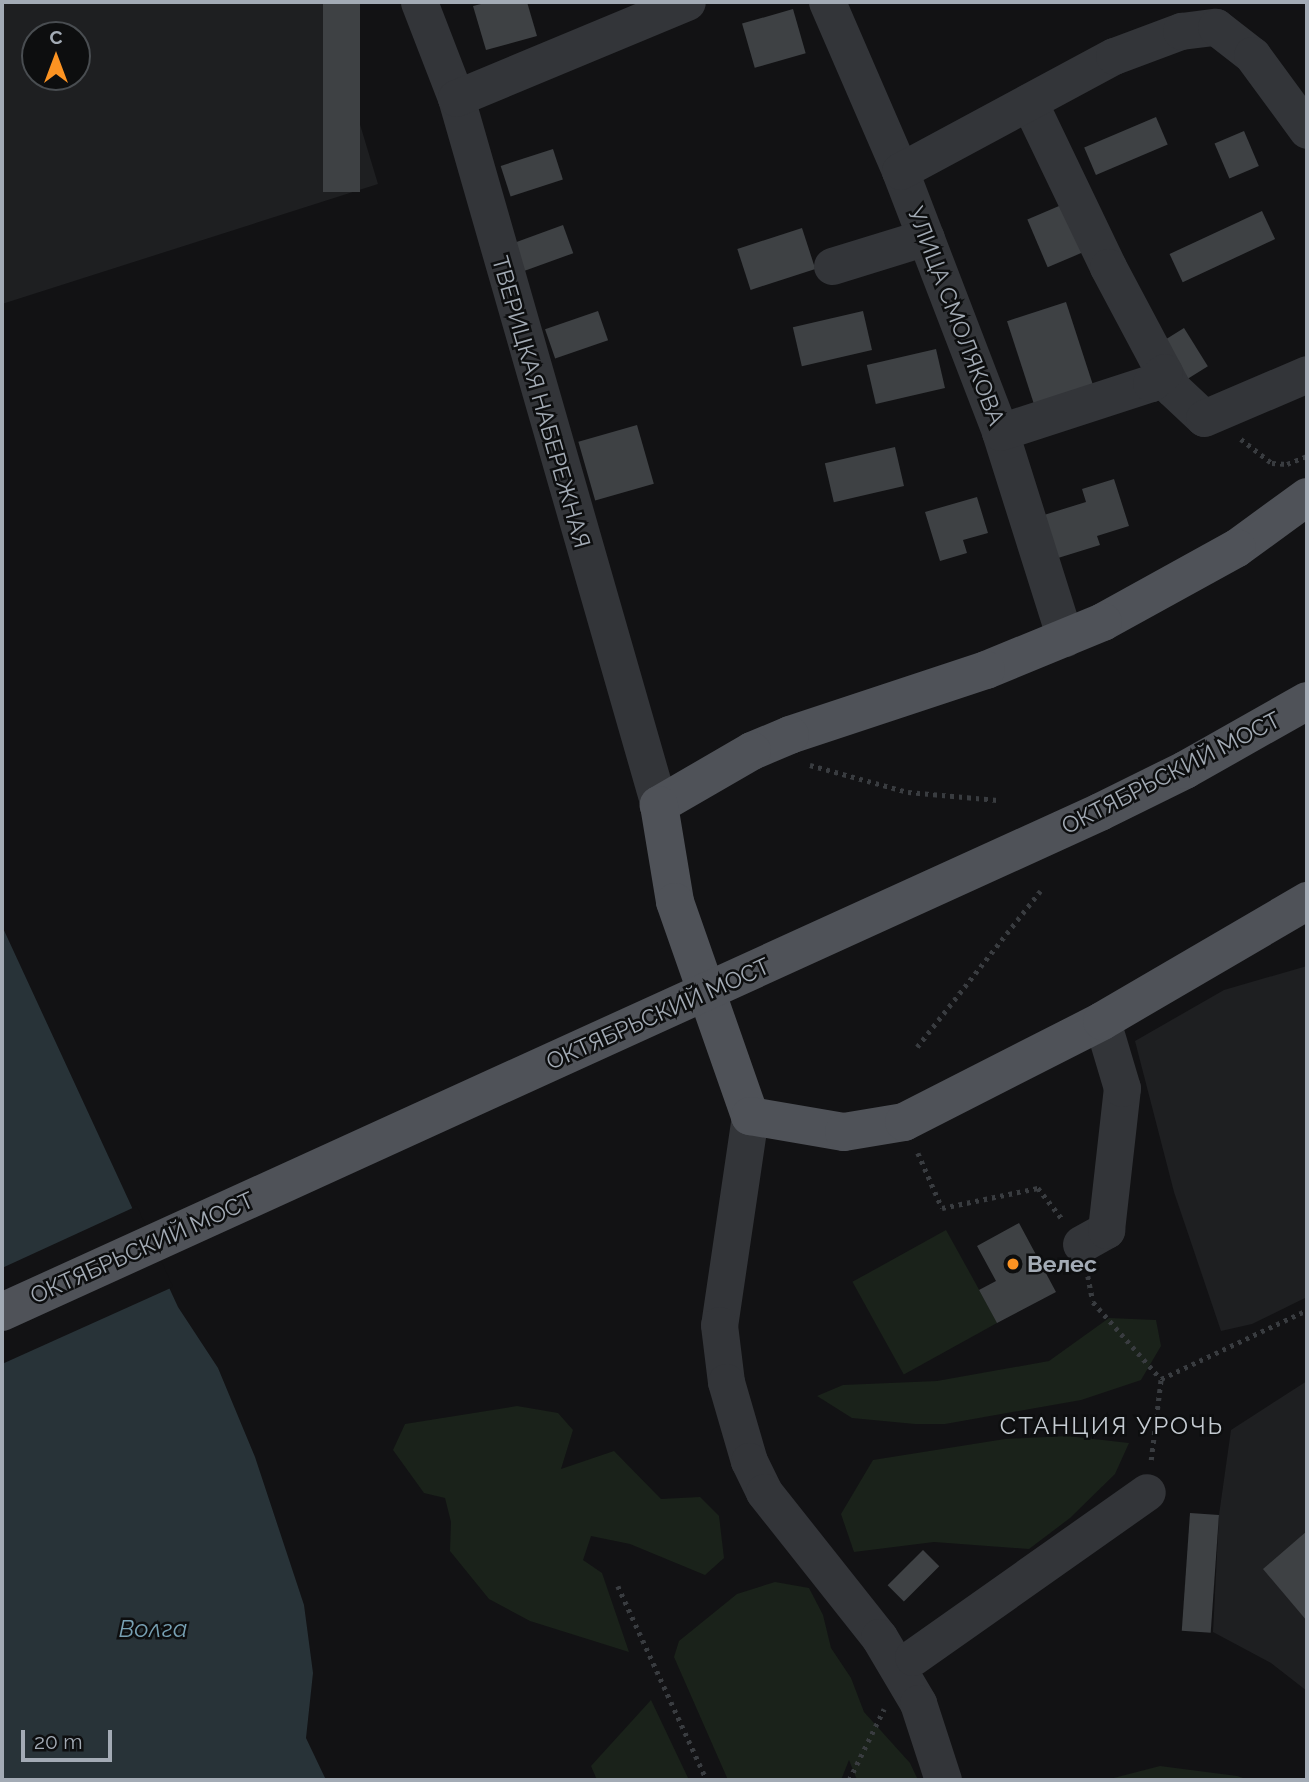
<!DOCTYPE html>
<html>
<head>
<meta charset="utf-8">
<style>
	body { margin:0 }
	#map { position:relative; width:1309px; height:1782px; overflow:hidden; background:#121214; font-family:Raleway,sans-serif }
	div>[style] { position:absolute }
	.built>* { inset:0; background:#1e1f21 }
	.green>* { inset:0; background:#1a221a; transform-origin:0 0 }
	.water>* { inset:0; background:#283338 }
	.pier>* { inset:0; background:#121214 }
	.building>* { inset:0; background:#3e4144; transform-origin:0 0 }
	.path>* { height:4.5px; margin-top:-2.25px; transform-origin:0; background:repeating-linear-gradient(90deg,#393c40 0 3.5px,transparent 0 8.5px) }
	.minor>* { height:37px; margin:-18.5px; padding:0 18.5px; transform-origin:18.5px; border-radius:18.5px; background:#333539 }
	.major>* { height:38px; margin:-19px; padding:0 19px; transform-origin:19px; border-radius:19px; background:#4f5258 }
	.dots>* { width:19px; height:19px; translate:-50% -50%; box-sizing:border-box; border:4px solid #0d0e0f; border-radius:50% }
	span { translate:-50% -50%; white-space:nowrap; text-align:center; line-height:1.15; -webkit-text-stroke:5px #0d0e0f; paint-order:stroke }
	.street-label { font-size:23px; color:#a3abb5 }
	.poi-label { font-size:23px; color:#a3abb5; font-weight:700 }
	.left { translate:0 -50%; text-align:left }
	.neighbourhood-label { font-size:24px; color:#c4cad1; letter-spacing:2px }
	.water-label { font-size:24px; color:#77a0b3; font-style:italic }
	.frame { position:absolute; inset:0; border:4px solid #a3abb5; pointer-events:none }
	.north { position:absolute; left:21px; top:21px; width:70px; height:70px; box-sizing:border-box; background:#0d0e0f; border:2px solid #494d51; border-radius:50%; rotate:0deg; font-size:19px; font-weight:700; line-height:28px; text-align:center; color:#a3abb5 }
	.north::after { content:''; display:block; margin:auto; width:24px; height:32px; background:#fc9322; clip-path:polygon(50% 0,100% 100%,50% 72%,0 100%) }
	.scale { position:absolute; left:21px; top:1730px; width:91px; height:32px; box-sizing:border-box; border:4px solid #a3abb5; border-top:0; padding-left:9px; font-size:21px; line-height:24px; white-space:nowrap; color:#a3abb5; -webkit-text-stroke:5px #0d0e0f; paint-order:stroke }
</style>
</head>
<body>
<div id="map">
	<div class="built">
		<div style="clip-path:polygon(evenodd,2px 2px,323px 2px,378px 184px,2px 304px,2px 2px,35px 35px,77px 35px,77px 77px,35px 77px,35px 35px)"></div>
		<div style="clip-path:polygon(1307px 966px,1307px 1297px,1252px 1324px,1221px 1331px,1174px 1192px,1135px 1041px,1224px 990px)"></div>
		<div style="clip-path:polygon(1307px 1381px,1307px 1691px,1271px 1663px,1213px 1632px,1219px 1515px,1231px 1430px)"></div>
	</div>
	<div class="green">
		<div style="left:946px;top:1230px;width:106px;height:107px;rotate:61deg"></div>
		<div style="clip-path:polygon(1109px 1318px,1156px 1320px,1161px 1346px,1141px 1380px,1081px 1400px,945px 1424px,915px 1424px,852px 1418px,817px 1396px,843px 1385px,937px 1381px,1049px 1361px)"></div>
		<div style="clip-path:polygon(517px 1406px,558px 1413px,573px 1430px,561px 1469px,614px 1451px,661px 1499px,700px 1497px,719px 1516px,724px 1558px,705px 1575px,630px 1544px,591px 1536px,583px 1560px,602px 1573px,629px 1652px,530px 1621px,489px 1599px,450px 1551px,451px 1522px,445px 1498px,424px 1493px,393px 1450px,405px 1424px)"></div>
		<div style="clip-path:polygon(1067px 1436px,1129px 1443px,1115px 1474px,1070px 1518px,1029px 1549px,934px 1542px,854px 1552px,841px 1514px,873px 1460px,1005px 1439px)"></div>
		<div style="clip-path:polygon(775px 1582px,809px 1588px,823px 1615px,831px 1648px,851px 1678px,864px 1712px,910px 1763px,918px 1780px,857px 1780px,849px 1760px,841px 1780px,728px 1780px,674px 1657px,679px 1641px,737px 1594px)"></div>
		<div style="clip-path:polygon(651px 1700px,689px 1780px,597px 1780px,591px 1766px)"></div>
		<div style="clip-path:polygon(1160px 1766px,1237px 1776px,1249px 1780px,1106px 1780px)"></div>
	</div>
	<div class="water">
		<div style="clip-path:polygon(2px 926px,178px 1307px,218px 1368px,255px 1457px,304px 1605px,313px 1673px,306px 1738px,326px 1780px,2px 1780px)"></div>
	</div>
	<div class="pier">
		<div style="clip-path:polygon(137px 1206px,173px 1287px,2px 1364px,2px 1268px)"></div>
	</div>
	<div class="building">
		<div style="left:323px;top:2px;width:37px;height:190px"></div>
		<div style="clip-path:polygon(489px 2px,527px 2px,537px 36px,486px 50px,473px 6px)"></div>
		<div style="left:793px;top:9px;width:46px;height:53px;rotate:74deg"></div>
		<div style="left:1156px;top:117px;width:30px;height:78px;rotate:67deg"></div>
		<div style="left:1244px;top:131px;width:38px;height:32px;rotate:67deg"></div>
		<div style="left:553px;top:149px;width:32px;height:55px;rotate:72deg"></div>
		<div style="left:1066px;top:203px;width:52px;height:42px;rotate:67deg"></div>
		<div style="left:1262px;top:211px;width:31px;height:102px;rotate:65deg"></div>
		<div style="left:563px;top:225px;width:30px;height:56px;rotate:70deg"></div>
		<div style="left:802px;top:228px;width:43px;height:68px;rotate:72deg"></div>
		<div style="left:1066px;top:302px;width:92px;height:62px;rotate:72deg"></div>
		<div style="left:598px;top:311px;width:31px;height:56px;rotate:71deg"></div>
		<div style="left:863px;top:311px;width:40px;height:72px;rotate:77deg"></div>
		<div style="left:1184px;top:328px;width:45px;height:26px;rotate:58deg"></div>
		<div style="left:936px;top:349px;width:40px;height:71px;rotate:77deg"></div>
		<div style="left:637px;top:425px;width:61px;height:61px;rotate:74deg"></div>
		<div style="left:895px;top:447px;width:40px;height:72px;rotate:77deg"></div>
		<div style="clip-path:polygon(1114px 479px,1129px 526px,1097px 536px,1100px 545px,1058px 558px,1044px 515px,1086px 502px,1082px 489px)"></div>
		<div style="clip-path:polygon(977px 497px,988px 533px,963px 540px,967px 553px,940px 561px,925px 512px)"></div>
		<div style="clip-path:polygon(1019px 1223px,1056px 1292px,997px 1323px,979px 1290px,996px 1281px,977px 1246px)"></div>
		<div style="left:1190px;top:1513px;width:29px;height:118px;rotate:4deg"></div>
		<div style="clip-path:polygon(1307px 1531px,1307px 1621px,1263px 1569px)"></div>
		<div style="left:923px;top:1550px;width:23px;height:50px;rotate:45deg"></div>
	</div>
	<div class="path">
		<div style="left:1241px;top:439px;width:39px;rotate:38deg"></div>
		<div style="left:1272px;top:463px;width:15px;rotate:4deg"></div>
		<div style="left:1287px;top:464px;width:22px;rotate:-22deg"></div>
		<div style="left:810px;top:765px;width:102px;rotate:15.4deg"></div>
		<div style="left:908px;top:792px;width:90px;rotate:5.1deg"></div>
		<div style="left:917px;top:1047px;width:199px;rotate:-51.7deg"></div>
		<div style="left:918px;top:1153px;width:60px;rotate:66.4deg"></div>
		<div style="left:942px;top:1208px;width:98px;rotate:-11.8deg"></div>
		<div style="left:1038px;top:1188px;width:39px;rotate:52deg"></div>
		<div style="left:1088px;top:1276px;width:26px;rotate:79deg"></div>
		<div style="left:1093px;top:1302px;width:103px;rotate:48.6deg"></div>
		<div style="left:1151px;top:1460px;width:82px;rotate:-83deg"></div>
		<div style="left:1161px;top:1379px;width:161px;rotate:-25.3deg"></div>
		<div style="left:618px;top:1586px;width:213px;rotate:65.4deg"></div>
		<div style="left:849px;top:1780px;width:79px;rotate:-63.8deg"></div>
	</div>
	<div class="minor">
		<div style="left:419px;top:2px;width:103px;rotate:68.9deg"></div>
		<div style="left:456px;top:98px;width:736px;rotate:73.98deg"></div>
		<div style="left:827px;top:2px;width:184px;rotate:66.6deg"></div>
		<div style="left:900px;top:171px;width:280px;rotate:69deg"></div>
		<div style="left:1000px;top:432px;width:216px;rotate:72.5deg"></div>
		<div style="left:456px;top:98px;width:250px;rotate:-22.6deg"></div>
		<div style="left:1029px;top:102px;width:183px;rotate:64.4deg"></div>
		<div style="left:1108px;top:267px;width:138px;rotate:62deg"></div>
		<div style="left:1173px;top:389px;width:42px;rotate:43.1deg"></div>
		<div style="left:1204px;top:418px;width:112px;rotate:-23.1deg"></div>
		<div style="left:900px;top:171px;width:243px;rotate:-28.3deg"></div>
		<div style="left:1114px;top:56px;width:72px;rotate:-20.5deg"></div>
		<div style="left:1181px;top:31px;width:35px;rotate:-7deg"></div>
		<div style="left:1216px;top:27px;width:46px;rotate:37.9deg"></div>
		<div style="left:1252px;top:55px;width:93px;rotate:53.7deg"></div>
		<div style="left:832px;top:266px;width:98px;rotate:-17.1deg"></div>
		<div style="left:1000px;top:432px;width:159px;rotate:-18deg"></div>
		<div style="left:1151px;top:383px;width:17px;rotate:-40deg"></div>
		<div style="left:750px;top:1116px;width:211px;rotate:98.4deg"></div>
		<div style="left:719px;top:1325px;width:57px;rotate:83deg"></div>
		<div style="left:726px;top:1382px;width:82px;rotate:73.8deg"></div>
		<div style="left:749px;top:1461px;width:34px;rotate:64deg"></div>
		<div style="left:764px;top:1492px;width:185px;rotate:51.6deg"></div>
		<div style="left:879px;top:1637px;width:77px;rotate:59.4deg"></div>
		<div style="left:918px;top:1703px;width:81px;rotate:72deg"></div>
		<div style="left:1081px;top:1244px;width:29px;rotate:-29deg"></div>
		<div style="left:1106px;top:1230px;width:143px;rotate:-83.6deg"></div>
		<div style="left:1122px;top:1088px;width:70px;rotate:-106.6deg"></div>
		<div style="left:913px;top:1657px;width:286px;rotate:-35.2deg"></div>
	</div>
	<div class="major">
		<div style="left:1307px;top:497px;width:87px;rotate:143.9deg"></div>
		<div style="left:1237px;top:548px;width:153px;rotate:151.1deg"></div>
		<div style="left:1103px;top:622px;width:126px;rotate:157.7deg"></div>
		<div style="left:986px;top:670px;width:206px;rotate:161.7deg"></div>
		<div style="left:790px;top:735px;width:41px;rotate:157.2deg"></div>
		<div style="left:752px;top:751px;width:108px;rotate:149.9deg"></div>
		<div style="left:659px;top:805px;width:98px;rotate:80.6deg"></div>
		<div style="left:675px;top:902px;width:227px;rotate:70.7deg"></div>
		<div style="left:750px;top:1116px;width:95px;rotate:9.7deg"></div>
		<div style="left:844px;top:1132px;width:61px;rotate:-9.5deg"></div>
		<div style="left:904px;top:1122px;width:222px;rotate:-27deg"></div>
		<div style="left:1102px;top:1021px;width:238px;rotate:-30.3deg"></div>
		<div style="left:2px;top:1312px;width:1206px;rotate:-24.48deg"></div>
		<div style="left:1100px;top:812px;width:95px;rotate:-26.3deg"></div>
		<div style="left:1185px;top:770px;width:140px;rotate:-29.5deg"></div>
	</div>
	<div class="dots">
		<div style="left:1013px;top:1264px;background:#fc9322"></div>
	</div>
	<div class="street-label">
		<span style="left:956px;top:316px;rotate:69deg">УЛИЦА СМОЛЯКОВА</span>
		<span style="left:541px;top:402px;rotate:74deg">ТВЕРИЦКАЯ НАБЕРЕЖНАЯ</span>
		<span style="left:1171px;top:773px;rotate:-27deg">ОКТЯБРЬСКИЙ МОСТ</span>
		<span style="left:658px;top:1014px;rotate:-24deg">ОКТЯБРЬСКИЙ МОСТ</span>
		<span style="left:142px;top:1248px;rotate:-24deg">ОКТЯБРЬСКИЙ МОСТ</span>
	</div>
	<div class="poi-label">
		<span class="left" style="left:1027px;top:1264px">Велес</span>
	</div>
	<div class="neighbourhood-label">
		<span style="left:1112px;top:1426px">СТАНЦИЯ УРОЧЬ</span>
	</div>
	<div class="water-label">
		<span style="left:153px;top:1629px">Волга</span>
	</div>
	<div class="frame"></div>
	<div class="north">С</div>
	<div class="scale">20 m</div>
</div>
</body>
</html>
